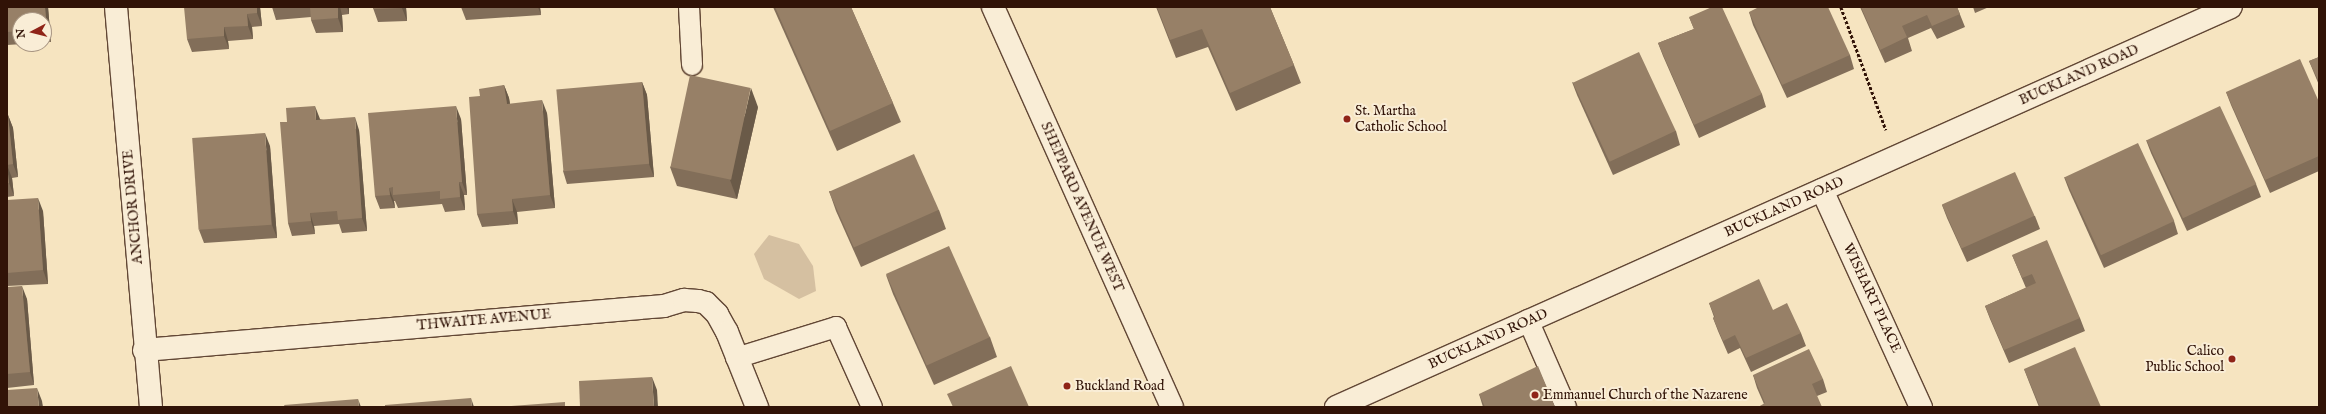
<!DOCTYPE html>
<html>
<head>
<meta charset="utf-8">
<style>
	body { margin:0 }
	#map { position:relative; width:2326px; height:414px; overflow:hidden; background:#f6e4c0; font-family:"IM FELL English",serif }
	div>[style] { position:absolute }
	.green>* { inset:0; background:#d5c0a1 }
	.path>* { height:2.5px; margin-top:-1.25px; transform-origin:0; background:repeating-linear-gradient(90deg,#311307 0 3px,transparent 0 5px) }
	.roads { filter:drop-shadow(1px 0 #624735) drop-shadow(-1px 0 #624735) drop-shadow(0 1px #624735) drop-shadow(0 -1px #624735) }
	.lane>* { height:20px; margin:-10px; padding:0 10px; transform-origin:10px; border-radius:10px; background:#f9edd6 }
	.street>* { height:22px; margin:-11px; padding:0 11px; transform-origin:11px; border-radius:11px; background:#f9edd6 }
	.secondary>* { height:22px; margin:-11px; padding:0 11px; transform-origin:11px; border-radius:11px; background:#f9edd6 }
	.wall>* { inset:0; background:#826e59 }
	.shaded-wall>* { inset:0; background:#6a5a48 }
	.building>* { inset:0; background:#978067; transform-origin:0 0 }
	.dots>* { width:11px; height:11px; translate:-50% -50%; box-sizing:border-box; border:2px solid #f9edd6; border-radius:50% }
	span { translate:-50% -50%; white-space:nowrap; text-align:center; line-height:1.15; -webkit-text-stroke:4px #f9edd6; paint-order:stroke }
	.street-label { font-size:14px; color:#311307 }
	.poi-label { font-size:14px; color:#311307 }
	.left { translate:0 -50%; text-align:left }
	.right { translate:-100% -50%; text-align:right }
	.frame { position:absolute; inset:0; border:8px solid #311307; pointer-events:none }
	.north { position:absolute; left:12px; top:12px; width:40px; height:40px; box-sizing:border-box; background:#f9edd6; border:1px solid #a99683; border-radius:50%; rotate:263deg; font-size:11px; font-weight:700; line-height:16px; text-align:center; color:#311307 }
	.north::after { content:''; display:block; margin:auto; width:14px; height:18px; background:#8f2418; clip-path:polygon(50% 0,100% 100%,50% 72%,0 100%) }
</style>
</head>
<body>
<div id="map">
	<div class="green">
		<div style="clip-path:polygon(769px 235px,799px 244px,813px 266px,816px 291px,799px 299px,764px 279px,754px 254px)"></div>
	</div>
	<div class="path">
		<div style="left:1841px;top:7px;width:131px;rotate:69.9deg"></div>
	</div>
	<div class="roads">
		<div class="lane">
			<div style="left:689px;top:7px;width:58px;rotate:87deg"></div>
			<div style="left:1528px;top:320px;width:95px;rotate:66.4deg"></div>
			<div style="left:736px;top:358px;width:105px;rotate:-17.2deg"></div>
			<div style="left:836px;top:327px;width:88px;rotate:65.8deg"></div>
		</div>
		<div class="street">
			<div style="left:116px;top:7px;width:402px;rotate:85deg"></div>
			<div style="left:1822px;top:190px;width:239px;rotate:65.5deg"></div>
			<div style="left:144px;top:350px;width:522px;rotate:-4.84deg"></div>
			<div style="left:664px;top:306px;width:21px;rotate:-17deg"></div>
			<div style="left:684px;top:300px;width:14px;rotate:4deg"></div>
			<div style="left:698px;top:301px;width:8px;rotate:14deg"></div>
			<div style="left:706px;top:303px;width:16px;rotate:45deg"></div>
			<div style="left:717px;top:314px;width:21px;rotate:61deg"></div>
			<div style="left:727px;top:332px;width:81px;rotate:68.2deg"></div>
			<div style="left:1336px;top:407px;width:980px;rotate:-24.08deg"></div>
		</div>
		<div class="secondary">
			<div style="left:993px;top:7px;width:438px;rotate:65.9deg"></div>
		</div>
	</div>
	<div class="wall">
		<div style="clip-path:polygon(7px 7px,48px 7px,51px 42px,44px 42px,44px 20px,20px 20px,20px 44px,23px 44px,7px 45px)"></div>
		<div style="clip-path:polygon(260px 7px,262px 26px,252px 27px,253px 39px,228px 41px,229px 49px,192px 52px,187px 39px)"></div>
		<div style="clip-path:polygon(272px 7px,349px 7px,349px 14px,342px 15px,343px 32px,316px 33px,311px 20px,311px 17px,276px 20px)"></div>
		<div style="clip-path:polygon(371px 7px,406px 7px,407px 21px,378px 22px,373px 8px,371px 8px)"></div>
		<div style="clip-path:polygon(461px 7px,540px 7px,541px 15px,466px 20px)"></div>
		<div style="clip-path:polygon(773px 7px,851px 7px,893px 103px,901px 122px,837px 151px)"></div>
		<div style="clip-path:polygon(1156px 7px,1270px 7px,1294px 65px,1301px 83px,1236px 111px,1208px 47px,1176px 58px)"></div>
		<div style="clip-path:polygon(1860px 7px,1957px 7px,1965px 27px,1937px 39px,1931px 28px,1908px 38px,1912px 51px,1885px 63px)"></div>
		<div style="clip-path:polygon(1973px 7px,1989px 7px,1975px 13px)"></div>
		<div style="clip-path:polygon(1749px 12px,1850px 55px,1854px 69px,1787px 98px,1753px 25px)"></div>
		<div style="clip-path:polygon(1689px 17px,1762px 94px,1766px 107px,1699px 138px,1663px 56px,1658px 43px,1694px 29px)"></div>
		<div style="clip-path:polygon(2319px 57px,2319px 85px,2309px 61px)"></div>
		<div style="clip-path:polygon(642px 82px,647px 95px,654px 177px,567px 184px,563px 171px)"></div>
		<div style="clip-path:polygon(1572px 82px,1676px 131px,1680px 145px,1613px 175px,1577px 95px)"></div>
		<div style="clip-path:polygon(504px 85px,509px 98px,510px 104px,547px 113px,555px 208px,517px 212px,518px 224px,482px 227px,477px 214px,480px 96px)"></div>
		<div style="clip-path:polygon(2226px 92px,2319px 102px,2319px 171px,2270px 193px,2231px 105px)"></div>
		<div style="clip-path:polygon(758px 107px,737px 199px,677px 186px,670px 167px)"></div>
		<div style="clip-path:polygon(7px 115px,8px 115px,13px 128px,18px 177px,12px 178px,14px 196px,7px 197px)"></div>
		<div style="clip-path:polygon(320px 119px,359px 130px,367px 231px,342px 233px,339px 224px,314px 226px,315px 234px,292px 236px,288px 223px)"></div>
		<div style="clip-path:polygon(461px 119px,467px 195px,464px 195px,465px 210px,445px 212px,442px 204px,398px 208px,395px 201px,394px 201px,395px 208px,380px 209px,375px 196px)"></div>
		<div style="clip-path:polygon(2146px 140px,2256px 184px,2261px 197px,2187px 231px,2151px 153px)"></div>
		<div style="clip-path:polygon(270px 146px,277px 238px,204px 243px,199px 230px)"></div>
		<div style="clip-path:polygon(2064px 177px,2174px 221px,2178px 234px,2104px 268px,2069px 190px)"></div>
		<div style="clip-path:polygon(829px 191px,939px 210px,946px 229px,861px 267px,836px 211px)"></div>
		<div style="clip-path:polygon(7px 200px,43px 211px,48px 284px,7px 286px)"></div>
		<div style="clip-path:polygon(1942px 205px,2035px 216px,2040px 229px,1967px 262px,1947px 218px)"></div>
		<div style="clip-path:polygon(2012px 255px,2080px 318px,2085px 331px,2009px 363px,1990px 319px,1985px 306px,2026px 288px)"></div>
		<div style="clip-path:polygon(886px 275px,990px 337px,997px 357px,934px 385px,893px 294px)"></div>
		<div style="clip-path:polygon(7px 287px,27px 299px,34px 385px,7px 388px)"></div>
		<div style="clip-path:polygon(1709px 303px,1773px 310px,1801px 333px,1806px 346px,1751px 372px,1740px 348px,1728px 354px,1718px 331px,1713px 318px,1714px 317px)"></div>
		<div style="clip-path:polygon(2024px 369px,2101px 407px,2039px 407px,2029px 382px)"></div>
		<div style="clip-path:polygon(1753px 375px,1823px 379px,1827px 392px,1817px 396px,1764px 404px,1757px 388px)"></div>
		<div style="clip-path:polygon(1479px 394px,1555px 407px,1483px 407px)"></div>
	</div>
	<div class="shaded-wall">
		<div style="clip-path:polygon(45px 7px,48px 7px,51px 42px,47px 29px)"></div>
		<div style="clip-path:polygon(257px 7px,260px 7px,262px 26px,257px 13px)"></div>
		<div style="clip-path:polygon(338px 7px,340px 7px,342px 15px,343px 32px,338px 18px)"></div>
		<div style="clip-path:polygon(347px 7px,349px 7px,349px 14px)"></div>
		<div style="clip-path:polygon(402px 7px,406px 7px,407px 21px,402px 8px)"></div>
		<div style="clip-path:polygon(538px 7px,540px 7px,541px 15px)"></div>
		<div style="clip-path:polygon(247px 14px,252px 27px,253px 39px,248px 26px)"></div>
		<div style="clip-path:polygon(224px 27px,228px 41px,229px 49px,224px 36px)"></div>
		<div style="clip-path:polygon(642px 82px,647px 95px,654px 177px,649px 164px)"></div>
		<div style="clip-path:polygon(504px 85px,509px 98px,512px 117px,507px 104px)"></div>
		<div style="clip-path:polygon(751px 88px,758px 107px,737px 199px,730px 180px)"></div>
		<div style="clip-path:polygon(542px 100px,547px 113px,555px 208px,550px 195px)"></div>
		<div style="clip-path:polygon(315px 106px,320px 119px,321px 133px,316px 120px)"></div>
		<div style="clip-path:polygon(456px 106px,461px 119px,467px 195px,462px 182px)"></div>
		<div style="clip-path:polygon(8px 115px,13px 128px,18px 177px,13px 164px)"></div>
		<div style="clip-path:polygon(355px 117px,359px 130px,367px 231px,362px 218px)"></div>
		<div style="clip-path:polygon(265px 133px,270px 146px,277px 238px,272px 225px)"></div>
		<div style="clip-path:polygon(7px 165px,12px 178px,14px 196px,9px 183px)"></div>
		<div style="clip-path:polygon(459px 182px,464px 195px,465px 210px,460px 197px)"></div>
		<div style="clip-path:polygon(389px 188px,394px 201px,395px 208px,390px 195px)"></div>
		<div style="clip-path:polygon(38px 198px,43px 211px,48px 284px,43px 270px)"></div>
		<div style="clip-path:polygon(512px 199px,517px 212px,518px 224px,513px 211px)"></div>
		<div style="clip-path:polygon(310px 213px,314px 226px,315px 234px,311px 221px)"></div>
		<div style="clip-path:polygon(22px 286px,27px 299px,34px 385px,30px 372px)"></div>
		<div style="clip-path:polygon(652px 377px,657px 390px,658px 407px,654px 407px)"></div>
		<div style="clip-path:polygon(37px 388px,42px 401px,43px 407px,39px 407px)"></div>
		<div style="clip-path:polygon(471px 398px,474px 407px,472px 407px)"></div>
		<div style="clip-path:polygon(358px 399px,361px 407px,359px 407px)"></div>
	</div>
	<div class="building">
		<div style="clip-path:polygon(7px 7px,45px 7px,47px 29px,44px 29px,44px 20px,20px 20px,20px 31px,7px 32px)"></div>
		<div style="clip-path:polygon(184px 7px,257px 7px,257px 13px,247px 14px,248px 26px,224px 27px,224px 36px,187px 39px)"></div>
		<div style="clip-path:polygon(310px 7px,338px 7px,338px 18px,311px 20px)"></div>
		<div style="clip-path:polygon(373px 7px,402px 7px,402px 8px,373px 9px)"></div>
		<div style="clip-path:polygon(775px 7px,851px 7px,893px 103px,830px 131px)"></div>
		<div style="clip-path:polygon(1157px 7px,1270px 7px,1294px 65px,1230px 93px,1202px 29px,1170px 40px)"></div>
		<div style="clip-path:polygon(1712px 7px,1722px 7px,1762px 94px,1694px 125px,1658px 43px,1694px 29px,1689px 17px)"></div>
		<div style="clip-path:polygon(1759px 7px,1828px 7px,1850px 55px,1782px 85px,1749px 12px)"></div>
		<div style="clip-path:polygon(1861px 7px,1957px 7px,1960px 14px,1932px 26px,1927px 15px,1902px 26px,1907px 37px,1880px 50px)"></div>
		<div style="left:1639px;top:52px;width:87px;height:73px;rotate:65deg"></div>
		<div style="clip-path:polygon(2319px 57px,2319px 82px,2309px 61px)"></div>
		<div style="clip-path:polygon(2300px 59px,2319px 102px,2319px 156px,2265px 180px,2226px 92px)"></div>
		<div style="left:690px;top:75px;width:62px;height:94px;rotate:12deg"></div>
		<div style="left:642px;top:82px;width:82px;height:86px;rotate:85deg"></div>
		<div style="clip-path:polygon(504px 85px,507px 104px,542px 100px,550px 195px,512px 199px,513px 211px,477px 214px,469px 97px,480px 96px,479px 89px)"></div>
		<div style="clip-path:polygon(315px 106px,316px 120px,355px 117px,362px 218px,338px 220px,337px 211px,310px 213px,311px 221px,288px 223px,280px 122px,287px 122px,286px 108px)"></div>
		<div style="clip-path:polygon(456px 106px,462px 182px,459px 182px,460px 197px,440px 199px,440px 191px,393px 195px,393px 187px,389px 188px,390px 195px,375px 196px,368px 113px)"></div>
		<div style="left:2220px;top:106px;width:86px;height:81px;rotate:65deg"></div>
		<div style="clip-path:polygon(7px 115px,8px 115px,13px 164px,7px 165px,9px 183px,7px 183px)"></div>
		<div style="left:265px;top:133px;width:92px;height:73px;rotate:86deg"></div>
		<div style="left:2138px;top:143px;width:86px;height:81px;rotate:65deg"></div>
		<div style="left:914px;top:154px;width:61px;height:93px;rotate:66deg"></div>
		<div style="left:2015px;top:172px;width:48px;height:80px;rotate:66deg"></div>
		<div style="clip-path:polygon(38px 198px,43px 270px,7px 273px,7px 200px)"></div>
		<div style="clip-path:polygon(2047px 240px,2080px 318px,2004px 350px,1985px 306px,2036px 283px,2032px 274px,2022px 278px,2012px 255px)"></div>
		<div style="left:949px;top:246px;width:100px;height:69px;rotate:66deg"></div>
		<div style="clip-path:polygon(1759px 279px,1773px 310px,1787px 303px,1801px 333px,1746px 358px,1735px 335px,1723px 341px,1713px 318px,1715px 317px,1709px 303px)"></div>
		<div style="clip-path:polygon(22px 286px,30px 372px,7px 374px,7px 287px)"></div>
		<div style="clip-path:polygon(2075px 347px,2101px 407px,2040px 407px,2024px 369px)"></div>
		<div style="clip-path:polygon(1809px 349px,1823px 379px,1812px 384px,1822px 407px,1758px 407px,1765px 403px,1753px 375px)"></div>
		<div style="clip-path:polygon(1011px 366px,1029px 407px,953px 407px,947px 394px)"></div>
		<div style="clip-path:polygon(1538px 366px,1555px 407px,1485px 407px,1479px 394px)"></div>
		<div style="clip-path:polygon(652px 377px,654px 407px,580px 407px,579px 381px)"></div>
		<div style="clip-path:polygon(37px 388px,39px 407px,7px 407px,7px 390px)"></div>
		<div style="clip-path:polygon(471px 398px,472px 407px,385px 407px,385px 405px)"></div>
		<div style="clip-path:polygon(358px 399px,359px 407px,285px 407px,284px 405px)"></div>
		<div style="clip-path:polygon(565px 402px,565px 407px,498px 407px)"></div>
	</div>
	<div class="dots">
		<div style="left:1347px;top:119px;background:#8f2418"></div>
		<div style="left:2232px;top:359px;background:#8f2418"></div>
		<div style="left:1067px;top:386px;background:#8f2418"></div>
		<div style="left:1535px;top:395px;background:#8f2418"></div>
	</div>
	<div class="street-label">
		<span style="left:2079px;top:75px;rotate:-24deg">BUCKLAND ROAD</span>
		<span style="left:133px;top:207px;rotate:-95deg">ANCHOR DRIVE</span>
		<span style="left:1082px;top:207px;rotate:66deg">SHEPPARD AVENUE WEST</span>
		<span style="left:1784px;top:207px;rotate:-24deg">BUCKLAND ROAD</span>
		<span style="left:1872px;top:298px;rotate:65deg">WISHART PLACE</span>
		<span style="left:484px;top:320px;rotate:-5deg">THWAITE AVENUE</span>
		<span style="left:1488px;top:339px;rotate:-24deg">BUCKLAND ROAD</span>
	</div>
	<div class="poi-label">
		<span class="left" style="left:1355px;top:119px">St. Martha<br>Catholic School</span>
		<span class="right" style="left:2224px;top:359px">Calico<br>Public School</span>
		<span class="left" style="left:1075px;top:386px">Buckland Road</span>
		<span class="left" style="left:1543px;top:395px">Emmanuel Church of the Nazarene</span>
	</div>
	<div class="frame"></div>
	<div class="north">N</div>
</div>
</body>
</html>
